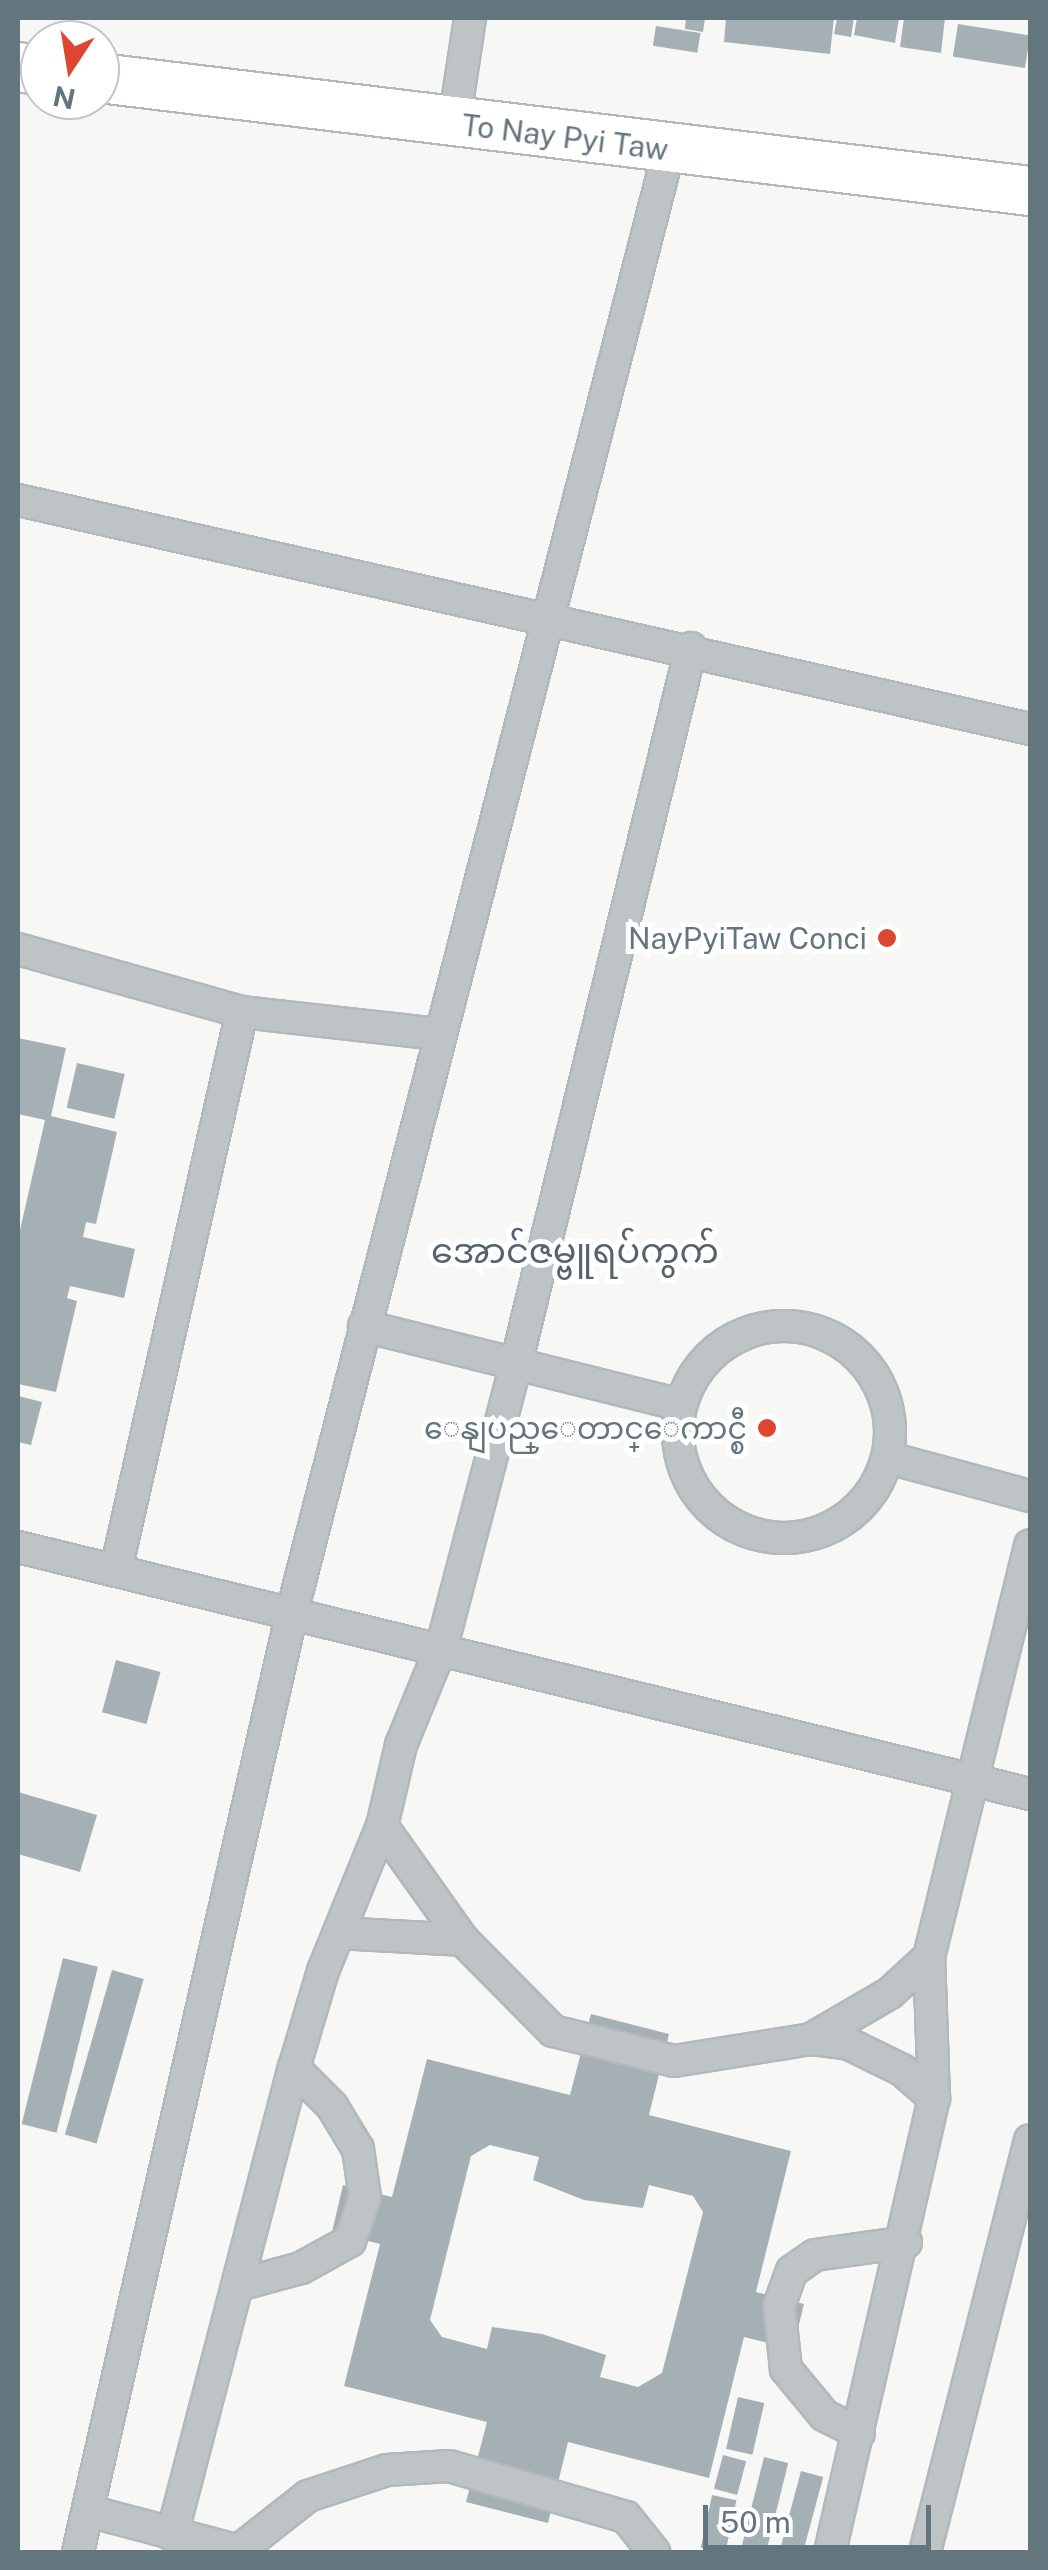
<!DOCTYPE html>
<html>
<head>
<meta charset="utf-8">
<style>
	body { margin:0 }
	#map { position:relative; width:1048px; height:2570px; overflow:hidden; background:#f7f7f5; font-family:"Public Sans","Noto Sans Myanmar",sans-serif }
	div>[style] { position:absolute }
	.building>* { inset:0; background:#a5b0b4; transform-origin:0 0 }
	.roads { filter:drop-shadow(2px 0 #b2b8bb) drop-shadow(-2px 0 #b2b8bb) drop-shadow(0 2px #b2b8bb) drop-shadow(0 -2px #b2b8bb) }
	.minor>* { height:30px; margin:-15px; padding:0 15px; transform-origin:15px; border-radius:15px; background:#bec4c6 }
	.minor>.ring { margin:-15px; padding:0; box-sizing:content-box; background:none; border:30px solid #bec4c6; border-radius:50% }
	.primary>* { height:48px; margin:-24px; padding:0 24px; transform-origin:24px; border-radius:24px; background:#fff }
	.dots>* { width:28px; height:28px; translate:-50% -50%; box-sizing:border-box; border:5px solid #fff; border-radius:50% }
	span { translate:-50% -50%; white-space:nowrap; text-align:center; line-height:1.15; -webkit-text-stroke:10px #fff; paint-order:stroke }
	.street-label { font-size:30px; color:#63767e }
	.poi-label { font-size:30px; color:#63767e }
	.right { translate:-100% -50%; text-align:right }
	.quarter-label { font-size:35px; color:#55636a }
	.frame { position:absolute; inset:0; border:20px solid #63767e; pointer-events:none }
	.north { position:absolute; left:20px; top:20px; width:100px; height:100px; box-sizing:border-box; background:#fff; border:2px solid #c1c8cb; border-radius:50%; rotate:192deg; font-size:28px; font-weight:700; line-height:40px; text-align:center; color:#63767e }
	.north::after { content:''; display:block; margin:auto; width:35px; height:45px; background:#dd462f; clip-path:polygon(50% 0,100% 100%,50% 72%,0 100%) }
	.scale { position:absolute; left:703px; top:2505px; width:228px; height:45px; box-sizing:border-box; border:5px solid #63767e; border-top:0; padding-left:12px; font-size:30px; line-height:35px; white-space:nowrap; color:#63767e; -webkit-text-stroke:8px #fff; paint-order:stroke }
</style>
</head>
<body>
<div id="map">
	<div class="building">
		<div style="clip-path:polygon(686px 18px,705px 18px,703px 32px,685px 29px)"></div>
		<div style="clip-path:polygon(726px 18px,834px 18px,830px 54px,724px 42px)"></div>
		<div style="clip-path:polygon(837px 18px,854px 18px,851px 37px,834px 34px)"></div>
		<div style="clip-path:polygon(857px 18px,899px 18px,895px 43px,854px 35px)"></div>
		<div style="clip-path:polygon(904px 18px,945px 18px,941px 53px,900px 47px)"></div>
		<div style="left:958px;top:24px;width:73px;height:33px;rotate:9deg"></div>
		<div style="left:656px;top:26px;width:45px;height:20px;rotate:9deg"></div>
		<div style="clip-path:polygon(18px 1038px,66px 1048px,51px 1116px,117px 1132px,96px 1224px,86px 1222px,83px 1237px,135px 1249px,124px 1298px,70px 1286px,67px 1298px,77px 1301px,56px 1392px,18px 1384px,18px 1239px,45px 1120px,18px 1114px)"></div>
		<div style="left:77px;top:1063px;width:49px;height:46px;rotate:13deg"></div>
		<div style="clip-path:polygon(18px 1396px,42px 1402px,31px 1445px,18px 1442px)"></div>
		<div style="left:116px;top:1660px;width:46px;height:54px;rotate:15deg"></div>
		<div style="clip-path:polygon(18px 1792px,97px 1815px,80px 1872px,18px 1854px)"></div>
		<div style="left:63px;top:1958px;width:36px;height:171px;rotate:14deg"></div>
		<div style="left:112px;top:1970px;width:33px;height:171px;rotate:16deg"></div>
		<div style="clip-path:polygon(evenodd,591px 2014px,669px 2034px,649px 2115px,791px 2151px,756px 2292px,804px 2304px,793px 2349px,744px 2337px,709px 2478px,568px 2442px,548px 2523px,466px 2502px,487px 2422px,344px 2386px,380px 2244px,332px 2232px,343px 2185px,392px 2197px,427px 2059px,570px 2095px,591px 2014px,490px 2145px,539px 2157px,533px 2180px,584px 2200px,643px 2208px,649px 2185px,693px 2196px,703px 2212px,662px 2373px,638px 2387px,600px 2377px,606px 2355px,542px 2334px,492px 2327px,487px 2349px,442px 2337px,430px 2320px,471px 2156px,490px 2145px)"></div>
		<div style="left:738px;top:2397px;width:27px;height:53px;rotate:13deg"></div>
		<div style="left:723px;top:2455px;width:24px;height:35px;rotate:15deg"></div>
		<div style="left:764px;top:2457px;width:25px;height:98px;rotate:14deg"></div>
		<div style="left:801px;top:2471px;width:23px;height:83px;rotate:15deg"></div>
		<div style="left:712px;top:2495px;width:25px;height:54px;rotate:12deg"></div>
	</div>
	<div class="roads">
		<div class="minor">
			<div style="left:454px;top:123px;width:106px;rotate:-81.3deg"></div>
			<div style="left:18px;top:500px;width:1038px;rotate:12.75deg"></div>
			<div style="left:691px;top:648px;width:733px;rotate:103.73deg"></div>
			<div style="left:517px;top:1360px;width:295px;rotate:104.7deg"></div>
			<div style="left:442px;top:1645px;width:108px;rotate:112.3deg"></div>
			<div style="left:401px;top:1745px;width:83px;rotate:103.2deg"></div>
			<div style="left:382px;top:1826px;width:140px;rotate:54.6deg"></div>
			<div style="left:463px;top:1940px;width:128px;rotate:45.3deg"></div>
			<div style="left:553px;top:2031px;width:125px;rotate:13.9deg"></div>
			<div style="left:674px;top:2061px;width:139px;rotate:-9.1deg"></div>
			<div style="left:811px;top:2039px;width:91px;rotate:-30.2deg"></div>
			<div style="left:890px;top:1993px;width:53px;rotate:-42.7deg"></div>
			<div style="left:929px;top:1957px;width:424px;rotate:-76.2deg"></div>
			<div style="left:18px;top:949px;width:233px;rotate:15.7deg"></div>
			<div style="left:242px;top:1012px;width:196px;rotate:6.4deg"></div>
			<div class="ring" style="left:678px;top:1326px;width:182px;height:182px"></div>
			<div style="left:364px;top:1326px;width:326px;rotate:14deg"></div>
			<div style="left:889px;top:1458px;width:146px;rotate:15.1deg"></div>
			<div style="left:18px;top:1547px;width:1042px;rotate:13.72deg"></div>
			<div style="left:116px;top:1570px;width:572px;rotate:-77.28deg"></div>
			<div style="left:339px;top:1933px;width:124px;rotate:3.2deg"></div>
			<div style="left:811px;top:2039px;width:38px;rotate:7deg"></div>
			<div style="left:849px;top:2044px;width:59px;rotate:26.1deg"></div>
			<div style="left:902px;top:2070px;width:43px;rotate:41.2deg"></div>
			<div style="left:242px;top:2284px;width:61px;rotate:-15.2deg"></div>
			<div style="left:301px;top:2268px;width:56px;rotate:-28.9deg"></div>
			<div style="left:350px;top:2241px;width:46px;rotate:-71.2deg"></div>
			<div style="left:365px;top:2197px;width:49px;rotate:-98.3deg"></div>
			<div style="left:358px;top:2149px;width:50px;rotate:-121.2deg"></div>
			<div style="left:332px;top:2106px;width:54px;rotate:-135deg"></div>
			<div style="left:859px;top:2433px;width:39px;rotate:-153deg"></div>
			<div style="left:824px;top:2415px;width:60px;rotate:-129.6deg"></div>
			<div style="left:786px;top:2369px;width:63px;rotate:-96.3deg"></div>
			<div style="left:779px;top:2306px;width:37px;rotate:-70deg"></div>
			<div style="left:792px;top:2271px;width:28px;rotate:-35deg"></div>
			<div style="left:815px;top:2255px;width:92px;rotate:-8.1deg"></div>
			<div style="left:89px;top:2511px;width:159px;rotate:14.9deg"></div>
			<div style="left:172px;top:2535px;width:483px;rotate:-75.4deg"></div>
			<div style="left:294px;top:2068px;width:101px;rotate:-73.4deg"></div>
			<div style="left:323px;top:1971px;width:157px;rotate:-67.9deg"></div>
			<div style="left:238px;top:2551px;width:89px;rotate:-38.2deg"></div>
			<div style="left:308px;top:2496px;width:83px;rotate:-18.2deg"></div>
			<div style="left:387px;top:2470px;width:62px;rotate:-3.7deg"></div>
			<div style="left:449px;top:2466px;width:184px;rotate:16.1deg"></div>
			<div style="left:626px;top:2517px;width:45px;rotate:51.3deg"></div>
			<div style="left:78px;top:2552px;width:964px;rotate:-77.17deg"></div>
			<div style="left:292px;top:1612px;width:1510px;rotate:-75.54deg"></div>
			<div style="left:830px;top:2552px;width:466px;rotate:-77.1deg"></div>
			<div style="left:934px;top:2098px;width:141px;rotate:-92deg"></div>
			<div style="left:925px;top:2552px;width:425px;rotate:-75.7deg"></div>
		</div>
		<div class="primary">
			<div style="left:18px;top:67px;width:22px;rotate:8deg"></div>
			<div style="left:100px;top:78px;width:937px;rotate:6.93deg"></div>
		</div>
	</div>
	<div class="dots">
		<div style="left:887px;top:938px;background:#dd462f"></div>
		<div style="left:767px;top:1428px;background:#dd462f"></div>
	</div>
	<div class="street-label">
		<span style="left:565px;top:137px;rotate:7deg">To Nay Pyi Taw</span>
	</div>
	<div class="poi-label">
		<span class="right" style="left:867px;top:938px">NayPyiTaw Conci</span>
		<span class="right" style="left:747px;top:1428px">ေနျပည္ေတာင္ေကာင္စီ</span>
	</div>
	<div class="quarter-label">
		<span style="left:575px;top:1251px">အောင်ဇမ္ဗူရပ်ကွက်</span>
	</div>
	<div class="frame"></div>
	<div class="north">N</div>
	<div class="scale">50 m</div>
</div>
</body>
</html>
